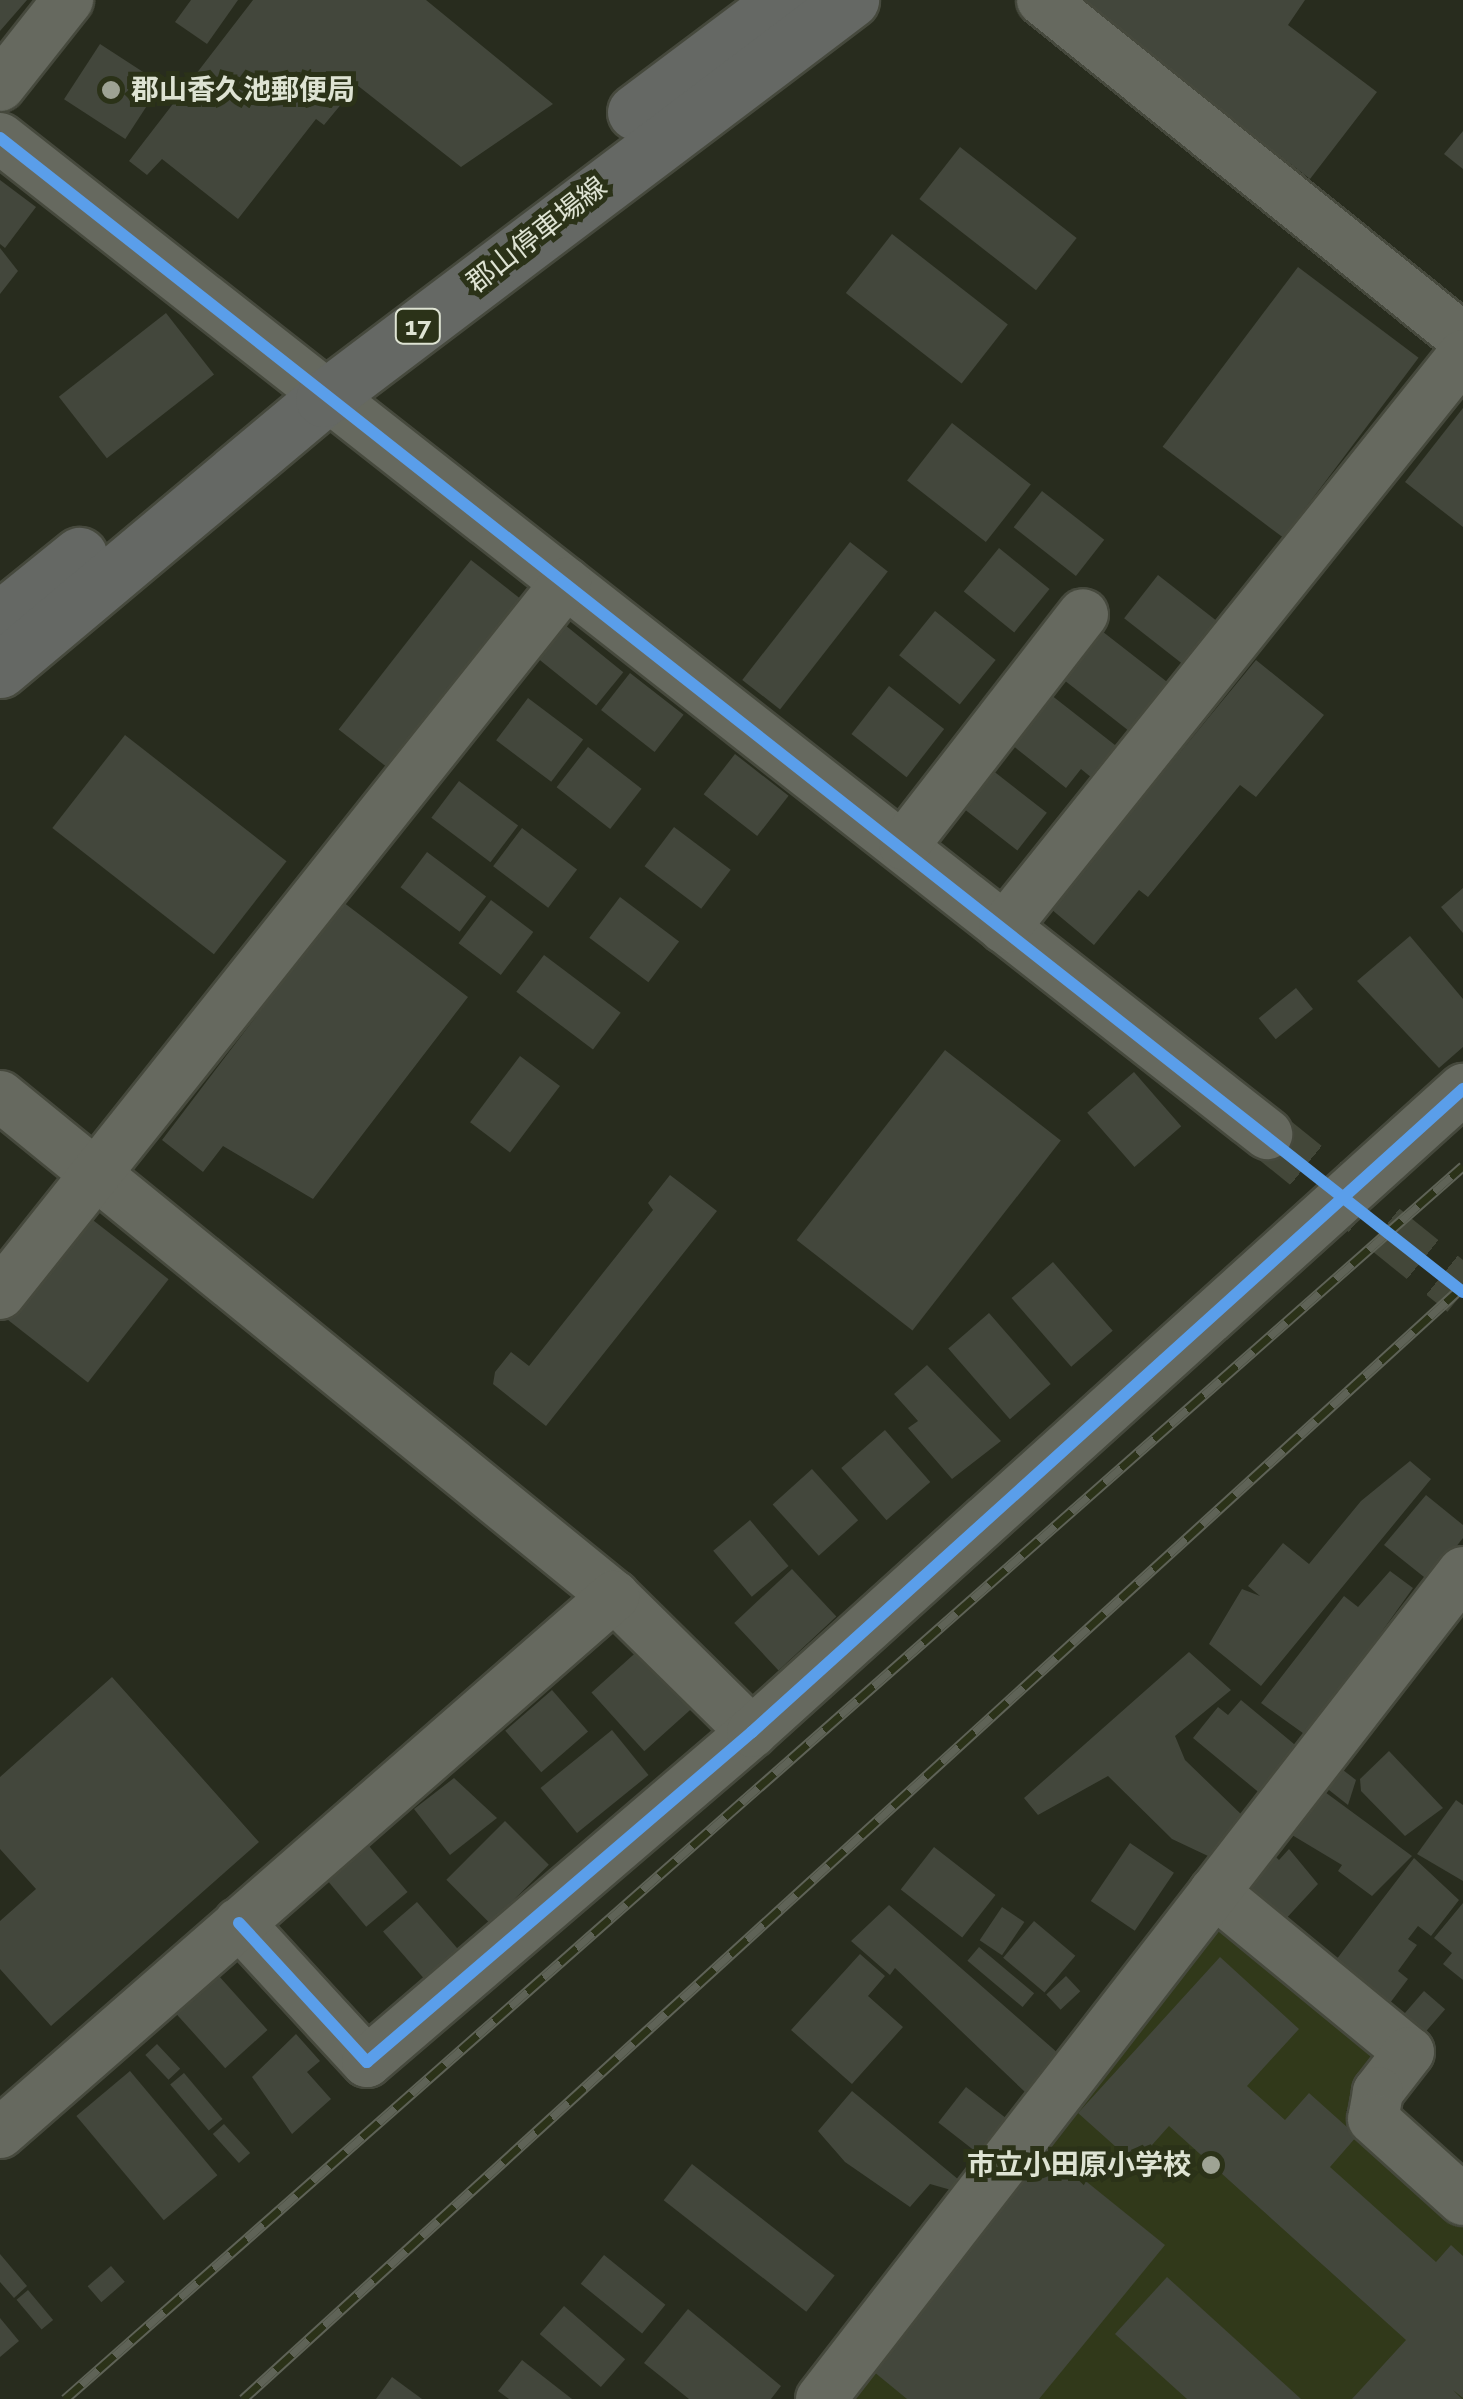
<!DOCTYPE html>
<html>
<head>
<meta charset="utf-8">
<style>
	body { margin:0 }
	#map { position:relative; width:1463px; height:2399px; overflow:hidden; background:#282c1e; font-family:Raleway,"Noto Sans JP",sans-serif }
	div>[style] { position:absolute }
	.built>* { inset:0; background:#31391a }
	.building>* { inset:0; background:#43473c; transform-origin:0 0 }
	.street-tunnel>* { height:50px; margin-top:-25px; transform-origin:0; background:repeating-linear-gradient(90deg,#434739 0 50px,transparent 0 75px) }
	.roads { filter:drop-shadow(2px 0 #46493d) drop-shadow(-2px 0 #46493d) drop-shadow(0 2px #46493d) drop-shadow(0 -2px #46493d) }
	.street>* { height:50px; margin:-25px; padding:0 25px; transform-origin:25px; border-radius:25px; background:#66695f }
	.primary>* { height:55px; margin:-27.5px; padding:0 27.5px; transform-origin:27.5px; border-radius:27.5px; background:#656864 }
	.rail>* { height:11px; margin-top:-5.5px; transform-origin:0; background:repeating-linear-gradient(90deg,#2b3218 0 22px,#5f6357 0 44px); box-sizing:border-box; border-block:2px solid #5f6357 }
	.cycleway>* { height:12px; margin:-6px; padding:0 6px; transform-origin:6px; border-radius:6px; background:#5a9eea }
	.dots>* { width:28px; height:28px; translate:-50% -50%; box-sizing:border-box; border:5px solid #2b3218; border-radius:50% }
	span { translate:-50% -50%; white-space:nowrap; text-align:center; line-height:1.15; -webkit-text-stroke:10px #2b3218; paint-order:stroke }
	.shield-label span { padding:2px 8px; background:#2b3218; border:2px solid; border-radius:8px; -webkit-text-stroke-width:0 }
	.shield-label { font-size:25px; color:#dee3d3; font-weight:700 }
	.poi-label { font-size:28px; color:#dee3d3; font-weight:700 }
	.left { translate:0 -50%; text-align:left }
	.right { translate:-100% -50%; text-align:right }
	.street-label { font-size:28px; color:#dee3d3 }
</style>
</head>
<body>
<div id="map">
	<div class="built">
		<div style="clip-path:polygon(1234px 1918px,1386px 2061px,1346px 2111px,1463px 2218px,1463px 2399px,835px 2399px,1207px 1919px)"></div>
	</div>
	<div class="building">
		<div style="clip-path:polygon(0 0,27px 0,0 31px)"></div>
		<div style="clip-path:polygon(191px 0,238px 0,207px 44px,175px 22px)"></div>
		<div style="clip-path:polygon(253px 0,426px 0,553px 104px,461px 167px,357px 85px,324px 125px,316px 119px,238px 219px,162px 159px,147px 175px,129px 161px)"></div>
		<div style="clip-path:polygon(1078px 0,1305px 0,1288px 25px,1377px 92px,1310px 179px)"></div>
		<div style="left:100px;top:44px;width:73px;height:66px;rotate:33deg"></div>
		<div style="clip-path:polygon(1463px 131px,1463px 169px,1444px 154px)"></div>
		<div style="left:960px;top:147px;width:148px;height:66px;rotate:38deg"></div>
		<div style="clip-path:polygon(0 180px,36px 207px,5px 248px,0 244px)"></div>
		<div style="left:892px;top:234px;width:147px;height:75px;rotate:38deg"></div>
		<div style="clip-path:polygon(0 248px,18px 271px,0 294px)"></div>
		<div style="left:1298px;top:267px;width:151px;height:225px;rotate:37deg"></div>
		<div style="left:166px;top:313px;width:78px;height:136px;rotate:52deg"></div>
		<div style="clip-path:polygon(1463px 408px,1463px 527px,1405px 482px)"></div>
		<div style="left:952px;top:423px;width:100px;height:73px;rotate:38deg"></div>
		<div style="left:1042px;top:491px;width:79px;height:46px;rotate:38deg"></div>
		<div style="left:850px;top:542px;width:48px;height:175px;rotate:38deg"></div>
		<div style="left:999px;top:548px;width:65px;height:56px;rotate:39deg"></div>
		<div style="left:471px;top:560px;width:66px;height:215px;rotate:38deg"></div>
		<div style="left:1158px;top:575px;width:84px;height:55px;rotate:38deg"></div>
		<div style="left:935px;top:611px;width:78px;height:57px;rotate:39deg"></div>
		<div style="left:565px;top:625px;width:75px;height:43px;rotate:39deg"></div>
		<div style="left:1098px;top:628px;width:87px;height:62px;rotate:38deg"></div>
		<div style="clip-path:polygon(1256px 660px,1324px 715px,1256px 797px,1240px 785px,1148px 897px,1139px 890px,1094px 945px,1051px 909px)"></div>
		<div style="left:630px;top:673px;width:68px;height:47px;rotate:38deg"></div>
		<div style="left:889px;top:686px;width:70px;height:61px;rotate:38deg"></div>
		<div style="clip-path:polygon(1046px 691px,1129px 756px,1104px 788px,1081px 769px,1066px 788px,1007px 741px)"></div>
		<div style="left:528px;top:698px;width:69px;height:53px;rotate:37deg"></div>
		<div style="left:125px;top:735px;width:205px;height:118px;rotate:38deg"></div>
		<div style="left:588px;top:747px;width:68px;height:51px;rotate:38deg"></div>
		<div style="left:735px;top:754px;width:68px;height:51px;rotate:38deg"></div>
		<div style="left:987px;top:766px;width:76px;height:48px;rotate:38deg"></div>
		<div style="left:459px;top:781px;width:74px;height:46px;rotate:37deg"></div>
		<div style="left:674px;top:827px;width:71px;height:49px;rotate:37deg"></div>
		<div style="left:522px;top:828px;width:69px;height:48px;rotate:37deg"></div>
		<div style="left:427px;top:852px;width:74px;height:44px;rotate:37deg"></div>
		<div style="clip-path:polygon(1463px 888px,1463px 933px,1441px 907px)"></div>
		<div style="left:620px;top:897px;width:74px;height:51px;rotate:37deg"></div>
		<div style="left:491px;top:900px;width:53px;height:54px;rotate:37deg"></div>
		<div style="clip-path:polygon(343px 902px,468px 997px,313px 1199px,223px 1146px,203px 1172px,162px 1140px)"></div>
		<div style="clip-path:polygon(1410px 936px,1463px 999px,1463px 1047px,1439px 1068px,1357px 981px)"></div>
		<div style="left:544px;top:955px;width:96px;height:46px;rotate:37deg"></div>
		<div style="left:1296px;top:988px;width:27px;height:48px;rotate:51deg"></div>
		<div style="left:945px;top:1050px;width:147px;height:241px;rotate:38deg"></div>
		<div style="left:520px;top:1056px;width:50px;height:83px;rotate:37deg"></div>
		<div style="left:1134px;top:1072px;width:72px;height:62px;rotate:49deg"></div>
		<div style="clip-path:polygon(670px 1175px,717px 1211px,546px 1426px,493px 1384px,495px 1372px,511px 1352px,529px 1366px,653px 1210px,648px 1203px)"></div>
		<div style="left:89px;top:1217px;width:101px;height:131px;rotate:38deg"></div>
		<div style="left:1053px;top:1262px;width:91px;height:55px;rotate:49deg"></div>
		<div style="left:989px;top:1313px;width:94px;height:54px;rotate:49deg"></div>
		<div style="clip-path:polygon(927px 1365px,1001px 1441px,952px 1479px,908px 1428px,918px 1421px,894px 1394px)"></div>
		<div style="left:885px;top:1430px;width:69px;height:58px;rotate:49deg"></div>
		<div style="clip-path:polygon(1410px 1461px,1431px 1479px,1261px 1686px,1209px 1644px,1242px 1589px,1260px 1596px,1248px 1586px,1283px 1543px,1309px 1564px,1361px 1501px)"></div>
		<div style="left:812px;top:1469px;width:69px;height:53px;rotate:48deg"></div>
		<div style="clip-path:polygon(1426px 1495px,1463px 1525px,1463px 1538px,1429px 1581px,1384px 1545px)"></div>
		<div style="left:750px;top:1520px;width:60px;height:48px;rotate:50deg"></div>
		<div style="left:792px;top:1569px;width:65px;height:79px;rotate:47deg"></div>
		<div style="clip-path:polygon(1390px 1571px,1413px 1588px,1307px 1736px,1261px 1703px,1344px 1596px,1358px 1607px)"></div>
		<div style="left:642px;top:1647px;width:79px;height:68px;rotate:48deg"></div>
		<div style="clip-path:polygon(1189px 1652px,1231px 1690px,1175px 1736px,1185px 1760px,1245px 1818px,1208px 1856px,1172px 1839px,1108px 1776px,1038px 1815px,1024px 1798px)"></div>
		<div style="clip-path:polygon(112px 1677px,259px 1842px,51px 2026px,0 1969px,0 1921px,36px 1889px,0 1849px,0 1777px)"></div>
		<div style="left:552px;top:1690px;width:55px;height:62px;rotate:49deg"></div>
		<div style="clip-path:polygon(1241px 1700px,1300px 1749px,1262px 1795px,1193px 1738px,1218px 1707px,1228px 1715px)"></div>
		<div style="left:612px;top:1730px;width:58px;height:92px;rotate:51deg"></div>
		<div style="clip-path:polygon(1389px 1751px,1443px 1808px,1405px 1836px,1361px 1791px,1360px 1779px)"></div>
		<div style="clip-path:polygon(1330px 1760px,1356px 1780px,1348px 1805px,1315px 1779px)"></div>
		<div style="clip-path:polygon(454px 1778px,497px 1818px,450px 1855px,414px 1809px)"></div>
		<div style="clip-path:polygon(1314px 1784px,1412px 1856px,1372px 1896px,1338px 1871px,1342px 1865px,1282px 1829px)"></div>
		<div style="clip-path:polygon(1456px 1800px,1463px 1805px,1463px 1881px,1417px 1854px)"></div>
		<div style="left:505px;top:1821px;width:62px;height:83px;rotate:45deg"></div>
		<div style="left:1130px;top:1843px;width:53px;height:70px;rotate:34deg"></div>
		<div style="left:369px;top:1846px;width:60px;height:54px;rotate:50deg"></div>
		<div style="left:934px;top:1847px;width:78px;height:54px;rotate:38deg"></div>
		<div style="clip-path:polygon(1289px 1849px,1318px 1884px,1282px 1923px,1246px 1890px,1270px 1851px,1279px 1860px)"></div>
		<div style="clip-path:polygon(1414px 1858px,1459px 1900px,1431px 1936px,1418px 1926px,1408px 1939px,1417px 1945px,1398px 1971px,1408px 1979px,1384px 2011px,1335px 1974px,1336px 1960px)"></div>
		<div style="left:417px;top:1902px;width:62px;height:45px;rotate:49deg"></div>
		<div style="clip-path:polygon(1463px 1903px,1463px 1980px,1443px 1964px,1452px 1953px,1434px 1938px)"></div>
		<div style="clip-path:polygon(889px 1905px,1059px 2054px,1025px 2092px,895px 1968px,890px 1975px,851px 1941px)"></div>
		<div style="left:1002px;top:1907px;width:27px;height:40px;rotate:34deg"></div>
		<div style="left:1034px;top:1921px;width:54px;height:48px;rotate:40deg"></div>
		<div style="left:979px;top:1947px;width:72px;height:18px;rotate:40deg"></div>
		<div style="clip-path:polygon(860px 1954px,885px 1976px,868px 1996px,903px 2027px,852px 2084px,791px 2030px)"></div>
		<div style="clip-path:polygon(1220px 1957px,1299px 2029px,1247px 2086px,1285px 2120px,1309px 2093px,1357px 2136px,1330px 2167px,1436px 2262px,1451px 2245px,1463px 2256px,1463px 2398px,1453px 2390px,1462px 2399px,1352px 2399px,1406px 2340px,1169px 2126px,1135px 2164px,1078px 2113px)"></div>
		<div style="left:218px;top:1975px;width:74px;height:57px;rotate:48deg"></div>
		<div style="left:1066px;top:1976px;width:21px;height:27px;rotate:47deg"></div>
		<div style="left:1424px;top:1991px;width:28px;height:32px;rotate:41deg"></div>
		<div style="clip-path:polygon(296px 2034px,320px 2061px,307px 2072px,331px 2099px,292px 2134px,252px 2077px)"></div>
		<div style="left:157px;top:2044px;width:34px;height:16px;rotate:47deg"></div>
		<div style="left:130px;top:2071px;width:136px;height:70px;rotate:50deg"></div>
		<div style="left:184px;top:2073px;width:60px;height:18px;rotate:50deg"></div>
		<div style="left:966px;top:2087px;width:55px;height:45px;rotate:38deg"></div>
		<div style="clip-path:polygon(852px 2091px,959px 2180px,951px 2190px,930px 2184px,910px 2207px,845px 2162px,818px 2131px)"></div>
		<div style="left:224px;top:2124px;width:39px;height:15px;rotate:48deg"></div>
		<div style="clip-path:polygon(1046px 2149px,1165px 2245px,1039px 2399px,907px 2399px,868px 2367px)"></div>
		<div style="left:692px;top:2164px;width:181px;height:46px;rotate:38deg"></div>
		<div style="clip-path:polygon(0 2254px,27px 2286px,14px 2298px,0 2282px)"></div>
		<div style="left:604px;top:2255px;width:79px;height:37px;rotate:39deg"></div>
		<div style="left:111px;top:2266px;width:21px;height:31px;rotate:49deg"></div>
		<div style="clip-path:polygon(1167px 2277px,1301px 2399px,1187px 2399px,1115px 2334px)"></div>
		<div style="left:28px;top:2290px;width:39px;height:15px;rotate:50deg"></div>
		<div style="left:564px;top:2306px;width:81px;height:37px;rotate:41deg"></div>
		<div style="clip-path:polygon(688px 2309px,781px 2386px,771px 2399px,689px 2399px,644px 2363px)"></div>
		<div style="clip-path:polygon(0 2318px,19px 2341px,0 2357px)"></div>
		<div style="clip-path:polygon(522px 2360px,572px 2399px,509px 2399px,498px 2391px)"></div>
		<div style="clip-path:polygon(392px 2377px,422px 2399px,376px 2399px)"></div>
	</div>
	<div class="street-tunnel">
		<div style="left:1267px;top:1134px;width:252px;rotate:38.9deg"></div>
	</div>
	<div class="roads">
		<div class="street">
			<div style="left:1042px;top:0;width:540px;rotate:38.76deg"></div>
			<div style="left:0;top:86px;width:110px;rotate:-51.7deg"></div>
			<div style="left:0;top:138px;width:1612px;rotate:38.17deg"></div>
			<div style="left:904px;top:845px;width:292px;rotate:-52.2deg"></div>
			<div style="left:1004px;top:928px;width:734px;rotate:-51.3deg"></div>
			<div style="left:0;top:1096px;width:792px;rotate:39.16deg"></div>
			<div style="left:614px;top:1596px;width:194px;rotate:44.6deg"></div>
			<div style="left:0;top:1294px;width:909px;rotate:-51.48deg"></div>
			<div style="left:1214px;top:1892px;width:252px;rotate:39.4deg"></div>
			<div style="left:1409px;top:2052px;width:51px;rotate:127.8deg"></div>
			<div style="left:1378px;top:2092px;width:27px;rotate:100deg"></div>
			<div style="left:1373px;top:2119px;width:121px;rotate:42deg"></div>
			<div style="left:239px;top:1923px;width:189px;rotate:47.4deg"></div>
			<div style="left:367px;top:2062px;width:507px;rotate:-40.6deg"></div>
			<div style="left:752px;top:1732px;width:959px;rotate:-42.12deg"></div>
			<div style="left:0;top:2133px;width:816px;rotate:-41.17deg"></div>
			<div style="left:821px;top:2399px;width:1047px;rotate:-52.18deg"></div>
		</div>
		<div class="primary">
			<div style="left:635px;top:112px;width:186px;rotate:-36.9deg"></div>
			<div style="left:0;top:619px;width:102px;rotate:-39deg"></div>
			<div style="left:0;top:670px;width:422px;rotate:-40deg"></div>
			<div style="left:323px;top:399px;width:662px;rotate:-37.08deg"></div>
		</div>
	</div>
	<div class="rail">
		<div style="left:65px;top:2399px;width:1864px;rotate:-41.41deg"></div>
		<div style="left:243px;top:2399px;width:1651px;rotate:-42.37deg"></div>
	</div>
	<div class="cycleway">
		<div style="left:0;top:138px;width:1863px;rotate:38.27deg"></div>
		<div style="left:239px;top:1923px;width:189px;rotate:47.4deg"></div>
		<div style="left:367px;top:2062px;width:507px;rotate:-40.6deg"></div>
		<div style="left:752px;top:1732px;width:959px;rotate:-42.12deg"></div>
	</div>
	<div class="dots">
		<div style="left:111px;top:90px;background:#9ea394"></div>
		<div style="left:1211px;top:2165px;background:#9ea394"></div>
	</div>
	<div class="shield-label">
		<span style="left:418px;top:326px">17</span>
	</div>
	<div class="poi-label">
		<span class="left" style="left:131px;top:90px">郡山香久池郵便局</span>
		<span class="right" style="left:1191px;top:2165px">市立小田原小学校</span>
	</div>
	<div class="street-label">
		<span style="left:537px;top:235px;rotate:-38deg">郡山停車場線</span>
	</div>
</div>
</body>
</html>
